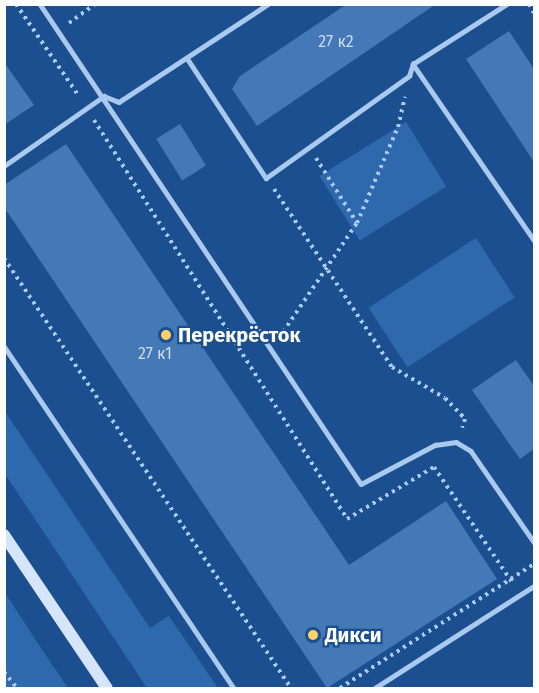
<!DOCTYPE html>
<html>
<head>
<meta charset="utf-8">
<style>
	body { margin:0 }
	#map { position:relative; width:539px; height:693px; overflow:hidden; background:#1b4f8f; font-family:"Fira Sans",sans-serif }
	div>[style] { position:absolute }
	.green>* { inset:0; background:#2e69ad; transform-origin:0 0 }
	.building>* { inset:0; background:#4478b7; transform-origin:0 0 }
	.path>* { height:4px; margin-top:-2px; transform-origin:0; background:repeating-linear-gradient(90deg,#a9c9ee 0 3px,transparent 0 7.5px) }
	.lane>* { height:4.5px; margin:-2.25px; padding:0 2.25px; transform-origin:2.25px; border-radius:2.25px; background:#a9c9ee }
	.secondary>* { height:12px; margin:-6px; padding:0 6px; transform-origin:6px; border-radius:6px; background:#d6e6fa }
	.dots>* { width:16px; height:16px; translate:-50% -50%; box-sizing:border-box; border:3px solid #1b4f8f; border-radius:50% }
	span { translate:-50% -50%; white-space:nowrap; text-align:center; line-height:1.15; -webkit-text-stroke:4.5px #1b4f8f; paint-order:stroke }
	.number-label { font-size:16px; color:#d0dded }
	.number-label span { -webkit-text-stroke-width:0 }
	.poi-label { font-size:20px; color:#fff; font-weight:700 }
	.left { translate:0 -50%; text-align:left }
	.frame { position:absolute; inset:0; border:6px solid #fff; pointer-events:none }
</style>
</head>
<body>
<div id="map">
	<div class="green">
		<div style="left:406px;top:122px;width:76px;height:102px;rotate:58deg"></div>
		<div style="left:476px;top:238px;width:71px;height:128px;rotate:57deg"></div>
		<div style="clip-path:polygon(4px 410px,150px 628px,169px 616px,218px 688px,147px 688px,5px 474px)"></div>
		<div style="clip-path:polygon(5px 593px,43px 651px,68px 688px,5px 688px)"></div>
	</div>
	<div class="building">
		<div style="clip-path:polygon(347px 4px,436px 4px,257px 126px,232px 89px,240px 76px)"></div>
		<div style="clip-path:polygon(509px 31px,534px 69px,534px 162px,466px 59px)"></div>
		<div style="clip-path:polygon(4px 62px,34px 105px,4px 125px)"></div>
		<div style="left:180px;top:124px;width:49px;height:28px;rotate:58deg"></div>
		<div style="clip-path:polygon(66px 144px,349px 565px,446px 501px,497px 579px,327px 688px,4px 207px,4px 185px)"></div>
		<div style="clip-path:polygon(516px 360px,534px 386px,534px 449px,520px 459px,472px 390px)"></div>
	</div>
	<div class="path">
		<div style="left:16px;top:4px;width:110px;rotate:55.7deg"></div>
		<div style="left:529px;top:4px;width:10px;rotate:61deg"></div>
		<div style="left:69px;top:23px;width:32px;rotate:-36deg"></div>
		<div style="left:94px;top:120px;width:472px;rotate:57.6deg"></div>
		<div style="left:347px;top:519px;width:101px;rotate:-30.9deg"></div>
		<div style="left:434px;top:467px;width:139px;rotate:55.9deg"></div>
		<div style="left:316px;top:158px;width:77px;rotate:57.8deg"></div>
		<div style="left:274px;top:189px;width:214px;rotate:56.5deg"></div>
		<div style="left:392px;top:367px;width:61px;rotate:30.3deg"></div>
		<div style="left:445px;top:398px;width:29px;rotate:46deg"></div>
		<div style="left:465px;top:419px;width:9px;rotate:108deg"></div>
		<div style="left:4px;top:258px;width:517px;rotate:56.28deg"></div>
		<div style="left:279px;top:338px;width:139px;rotate:-55.9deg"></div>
		<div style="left:357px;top:223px;width:104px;rotate:-66.9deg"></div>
		<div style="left:398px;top:127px;width:31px;rotate:-77deg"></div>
		<div style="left:4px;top:672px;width:21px;rotate:51deg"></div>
		<div style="left:340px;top:688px;width:230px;rotate:-32.6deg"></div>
	</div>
	<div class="lane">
		<div style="left:40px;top:4px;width:577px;rotate:56.23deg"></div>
		<div style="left:361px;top:484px;width:84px;rotate:-27.8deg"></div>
		<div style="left:435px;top:445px;width:21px;rotate:-8deg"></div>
		<div style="left:456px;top:442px;width:17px;rotate:31deg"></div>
		<div style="left:471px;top:451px;width:111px;rotate:55.3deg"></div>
		<div style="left:187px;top:58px;width:144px;rotate:56.6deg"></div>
		<div style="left:266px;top:178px;width:176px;rotate:-35.5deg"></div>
		<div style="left:409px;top:76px;width:13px;rotate:-72deg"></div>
		<div style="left:413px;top:64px;width:112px;rotate:-32.6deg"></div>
		<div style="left:413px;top:64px;width:214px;rotate:55.5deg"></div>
		<div style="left:4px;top:166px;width:122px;rotate:-35deg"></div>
		<div style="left:104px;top:96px;width:16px;rotate:22deg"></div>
		<div style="left:119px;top:102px;width:178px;rotate:-33.3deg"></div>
		<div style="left:4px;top:346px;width:412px;rotate:56.1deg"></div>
		<div style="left:375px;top:688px;width:189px;rotate:-32.7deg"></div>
	</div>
	<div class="secondary">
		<div style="left:4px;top:535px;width:184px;rotate:56.1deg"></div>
	</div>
	<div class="dots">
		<div style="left:166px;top:335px;background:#ffd166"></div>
		<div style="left:313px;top:635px;background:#ffd166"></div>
	</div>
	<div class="number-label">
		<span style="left:336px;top:42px">27 к2</span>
		<span style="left:155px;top:354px">27 к1</span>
	</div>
	<div class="poi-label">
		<span class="left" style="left:178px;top:335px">Перекрёсток</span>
		<span class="left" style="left:325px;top:635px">Дикси</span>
	</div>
	<div class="frame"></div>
</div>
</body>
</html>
